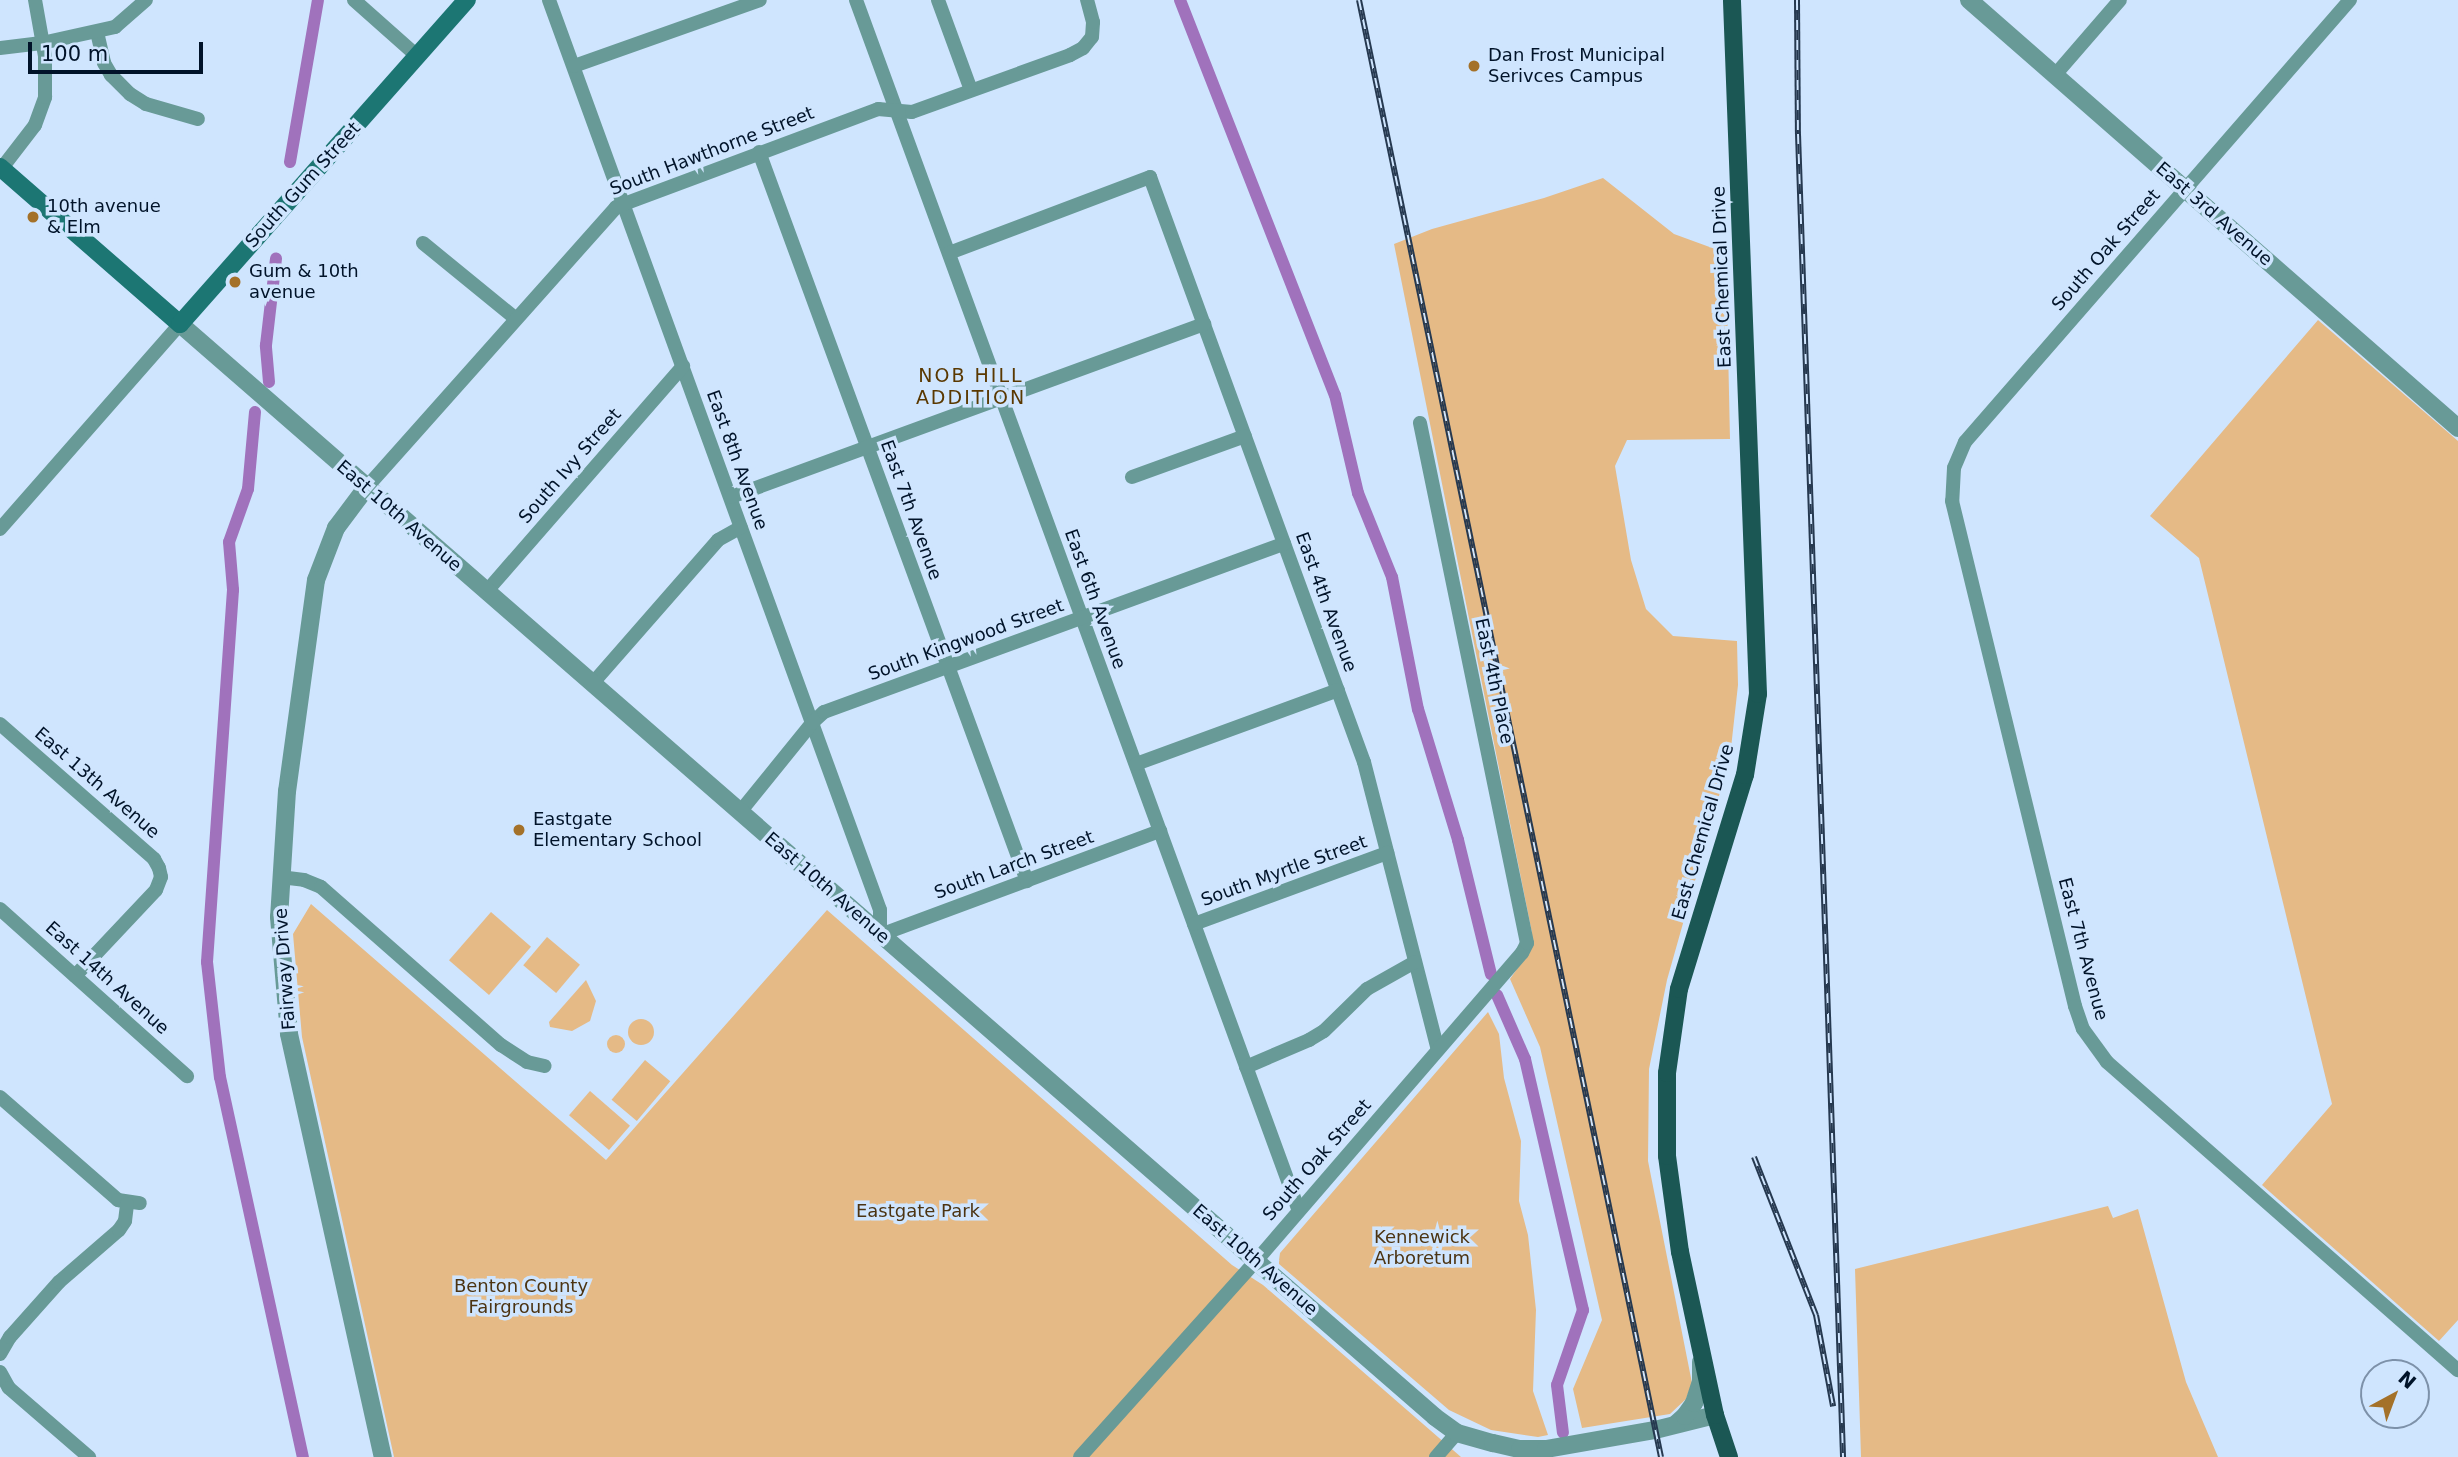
<!DOCTYPE html>
<html>
<head>
<meta charset="utf-8">
<style>
	body { margin:0 }
	#map { position:relative; width:2458px; height:1457px; overflow:hidden; background:#cfe5fe; font-family:"DejaVu Sans",sans-serif }
	div>[style] { position:absolute }
	.green>* { inset:0; background:#e5ba86; transform-origin:0 0 }
	.round { border-radius:50% }
	.canal>* { height:12px; margin:-6px; padding:0 6px; transform-origin:6px; border-radius:6px; background:#a072bc }
	.minor>* { height:14px; margin:-7px; padding:0 7px; transform-origin:7px; border-radius:7px; background:#689a97 }
	.tertiary>* { height:18px; margin:-9px; padding:0 9px; transform-origin:9px; border-radius:9px; background:#689a97 }
	.secondary>* { height:18px; margin:-9px; padding:0 9px; transform-origin:9px; border-radius:9px; background:#1c7673 }
	.primary>* { height:18px; margin:-9px; padding:0 9px; transform-origin:9px; border-radius:9px; background:#1b5754 }
	.rail>* { height:6px; margin-top:-3px; transform-origin:0; background:repeating-linear-gradient(90deg,#cfe5fe 0 10px,#263950 0 20px); box-sizing:border-box; border-block:2px solid #263950 }
	.dots>* { width:19px; height:19px; translate:-50% -50%; box-sizing:border-box; border:4px solid #cfe5fe; border-radius:50% }
	span { translate:-50% -50%; white-space:nowrap; text-align:center; line-height:1.15; -webkit-text-stroke:7px #cfe5fe; paint-order:stroke }
	.poi-label { font-size:18px; color:#011329 }
	.left { translate:0 -50%; text-align:left }
	.street-label { font-size:18px; color:#011329 }
	.park-label { font-size:18px; color:#4c3412 }
	.neighbourhood-label { font-size:19px; color:#5a3800; letter-spacing:2px }
	.north { position:absolute; left:2360px; top:1359px; width:70px; height:70px; box-sizing:border-box; background:#cfe5fe; border:2px solid #7d91a9; border-radius:50%; rotate:41deg; font-size:19px; font-weight:700; line-height:28px; text-align:center; color:#011329 }
	.north::after { content:''; display:block; margin:auto; width:24px; height:32px; background:#a47129; clip-path:polygon(50% 0,100% 100%,50% 72%,0 100%) }
	.scale { position:absolute; left:28px; top:42px; width:175px; height:32px; box-sizing:border-box; border:4px solid #011329; border-top:0; padding-left:9px; font-size:21px; line-height:24px; white-space:nowrap; color:#011329; -webkit-text-stroke:5px #cfe5fe; paint-order:stroke }
</style>
</head>
<body>
<div id="map">
	<div class="green">
		<div style="clip-path:polygon(1603px 178px,1674px 234px,1726px 253px,1730px 439px,1627px 440px,1615px 466px,1631px 560px,1646px 609px,1673px 636px,1737px 641px,1738px 685px,1730px 757px,1667px 980px,1649px 1069px,1648px 1161px,1692px 1383px,1686px 1399px,1670px 1414px,1582px 1428px,1573px 1389px,1602px 1320px,1540px 1047px,1510px 979px,1528px 953px,1532px 933px,1394px 244px,1432px 229px,1544px 198px)"></div>
		<div style="clip-path:polygon(2318px 320px,2458px 441px,2458px 1320px,2439px 1341px,2262px 1185px,2332px 1104px,2199px 558px,2150px 516px)"></div>
		<div style="clip-path:polygon(311px 904px,606px 1160px,827px 910px,1232px 1265px,1263px 1285px,1461px 1457px,394px 1457px,302px 1037px,293px 934px)"></div>
		<div style="left:491px;top:912px;width:53px;height:64px;rotate:41deg"></div>
		<div style="left:547px;top:937px;width:43px;height:37px;rotate:40deg"></div>
		<div style="clip-path:polygon(586px 980px,596px 1001px,590px 1021px,572px 1031px,550px 1027px,549px 1022px)"></div>
		<div style="clip-path:polygon(1488px 1012px,1499px 1034px,1504px 1078px,1521px 1141px,1519px 1201px,1528px 1235px,1536px 1310px,1533px 1391px,1548px 1435px,1538px 1437px,1491px 1430px,1449px 1410px,1279px 1264px,1279px 1260px,1280px 1253px)"></div>
		<div class="round" style="left:628px;top:1019px;width:26px;height:26px"></div>
		<div class="round" style="left:607px;top:1035px;width:18px;height:18px"></div>
		<div style="left:645px;top:1060px;width:33px;height:52px;rotate:40deg"></div>
		<div style="left:590px;top:1091px;width:53px;height:32px;rotate:41deg"></div>
		<div style="clip-path:polygon(2108px 1206px,2113px 1218px,2138px 1209px,2186px 1382px,2218px 1457px,1861px 1457px,1855px 1269px)"></div>
	</div>
	<div class="canal">
		<div style="left:1180px;top:0;width:424px;rotate:68.6deg"></div>
		<div style="left:1335px;top:395px;width:101px;rotate:76.8deg"></div>
		<div style="left:1358px;top:493px;width:91px;rotate:68deg"></div>
		<div style="left:1392px;top:577px;width:135px;rotate:78.9deg"></div>
		<div style="left:1418px;top:709px;width:137px;rotate:73deg"></div>
		<div style="left:1458px;top:840px;width:138px;rotate:76.2deg"></div>
		<div style="left:290px;top:162px;width:164px;rotate:-80.2deg"></div>
		<div style="left:269px;top:382px;width:37px;rotate:-95deg"></div>
		<div style="left:266px;top:345px;width:87px;rotate:-83.4deg"></div>
		<div style="left:255px;top:412px;width:77px;rotate:95.2deg"></div>
		<div style="left:248px;top:489px;width:56px;rotate:109.7deg"></div>
		<div style="left:229px;top:542px;width:48px;rotate:85.2deg"></div>
		<div style="left:233px;top:590px;width:373px;rotate:94deg"></div>
		<div style="left:207px;top:962px;width:116px;rotate:83.6deg"></div>
		<div style="left:220px;top:1077px;width:389px;rotate:77.7deg"></div>
		<div style="left:1497px;top:995px;width:70px;rotate:66.4deg"></div>
		<div style="left:1525px;top:1059px;width:258px;rotate:77deg"></div>
		<div style="left:1583px;top:1310px;width:79px;rotate:109.1deg"></div>
		<div style="left:1557px;top:1385px;width:48px;rotate:82.9deg"></div>
	</div>
	<div class="minor">
		<div style="left:354px;top:0;width:84px;rotate:41.6deg"></div>
		<div style="left:549px;top:0;width:968px;rotate:70.01deg"></div>
		<div style="left:880px;top:910px;width:25px;rotate:90deg"></div>
		<div style="left:880px;top:935px;width:299px;rotate:-20.4deg"></div>
		<div style="left:856px;top:0;width:1289px;rotate:69.91deg"></div>
		<div style="left:938px;top:0;width:96px;rotate:69.9deg"></div>
		<div style="left:2350px;top:0;width:586px;rotate:131.06deg"></div>
		<div style="left:1965px;top:442px;width:28px;rotate:113deg"></div>
		<div style="left:1954px;top:468px;width:33px;rotate:93deg"></div>
		<div style="left:1952px;top:501px;width:520px;rotate:76.31deg"></div>
		<div style="left:2075px;top:1006px;width:24px;rotate:71deg"></div>
		<div style="left:2083px;top:1029px;width:41px;rotate:54deg"></div>
		<div style="left:2107px;top:1062px;width:467px;rotate:41.3deg"></div>
		<div style="left:97px;top:32px;width:32px;rotate:77deg"></div>
		<div style="left:104px;top:63px;width:14px;rotate:60deg"></div>
		<div style="left:111px;top:75px;width:27px;rotate:45deg"></div>
		<div style="left:130px;top:94px;width:19px;rotate:32deg"></div>
		<div style="left:146px;top:104px;width:54px;rotate:16.1deg"></div>
		<div style="left:0;top:48px;width:42px;rotate:-6.8deg"></div>
		<div style="left:42px;top:43px;width:75px;rotate:-12.4deg"></div>
		<div style="left:115px;top:27px;width:41px;rotate:-41.1deg"></div>
		<div style="left:574px;top:66px;width:197px;rotate:-19.5deg"></div>
		<div style="left:2055px;top:75px;width:99px;rotate:-49.1deg"></div>
		<div style="left:759px;top:152px;width:777px;rotate:69.82deg"></div>
		<div style="left:2px;top:168px;width:54px;rotate:-52.5deg"></div>
		<div style="left:35px;top:125px;width:30px;rotate:-70deg"></div>
		<div style="left:45px;top:97px;width:41px;rotate:-90deg"></div>
		<div style="left:45px;top:56px;width:57px;rotate:-100.1deg"></div>
		<div style="left:423px;top:243px;width:119px;rotate:39.2deg"></div>
		<div style="left:949px;top:253px;width:215px;rotate:-20.7deg"></div>
		<div style="left:1150px;top:177px;width:623px;rotate:69.91deg"></div>
		<div style="left:1364px;top:762px;width:297px;rotate:75.6deg"></div>
		<div style="left:1132px;top:477px;width:120px;rotate:-19.9deg"></div>
		<div style="left:366px;top:488px;width:376px;rotate:-48.3deg"></div>
		<div style="left:616px;top:207px;width:280px;rotate:-20.5deg"></div>
		<div style="left:878px;top:109px;width:34px;rotate:5deg"></div>
		<div style="left:912px;top:112px;width:168px;rotate:-19.8deg"></div>
		<div style="left:1070px;top:55px;width:15px;rotate:-28deg"></div>
		<div style="left:1083px;top:48px;width:14px;rotate:-51deg"></div>
		<div style="left:1092px;top:37px;width:15px;rotate:-86deg"></div>
		<div style="left:1093px;top:22px;width:23px;rotate:-105deg"></div>
		<div style="left:731px;top:497px;width:504px;rotate:-20.09deg"></div>
		<div style="left:0;top:529px;width:273px;rotate:-48.7deg"></div>
		<div style="left:486px;top:592px;width:300px;rotate:-48.9deg"></div>
		<div style="left:592px;top:684px;width:191px;rotate:-48.8deg"></div>
		<div style="left:718px;top:540px;width:26px;rotate:-29deg"></div>
		<div style="left:0;top:724px;width:205px;rotate:41.2deg"></div>
		<div style="left:154px;top:859px;width:10px;rotate:61deg"></div>
		<div style="left:159px;top:868px;width:9px;rotate:77deg"></div>
		<div style="left:161px;top:877px;width:14px;rotate:111deg"></div>
		<div style="left:156px;top:890px;width:118px;rotate:133.3deg"></div>
		<div style="left:1136px;top:764px;width:215px;rotate:-20.1deg"></div>
		<div style="left:740px;top:812px;width:114px;rotate:-51deg"></div>
		<div style="left:812px;top:723px;width:16px;rotate:-43deg"></div>
		<div style="left:824px;top:712px;width:490px;rotate:-20.1deg"></div>
		<div style="left:280px;top:877px;width:24px;rotate:7deg"></div>
		<div style="left:304px;top:880px;width:18px;rotate:22deg"></div>
		<div style="left:321px;top:887px;width:240px;rotate:41.3deg"></div>
		<div style="left:501px;top:1045px;width:31px;rotate:33deg"></div>
		<div style="left:527px;top:1062px;width:18px;rotate:13deg"></div>
		<div style="left:0;top:909px;width:251px;rotate:41.8deg"></div>
		<div style="left:1194px;top:924px;width:206px;rotate:-20.2deg"></div>
		<div style="left:1246px;top:1067px;width:69px;rotate:-23.2deg"></div>
		<div style="left:1309px;top:1040px;width:17px;rotate:-31deg"></div>
		<div style="left:1324px;top:1031px;width:60px;rotate:-44.3deg"></div>
		<div style="left:1367px;top:989px;width:55px;rotate:-29.4deg"></div>
		<div style="left:0;top:1097px;width:157px;rotate:41.1deg"></div>
		<div style="left:118px;top:1200px;width:22px;rotate:8deg"></div>
		<div style="left:0;top:1354px;width:20px;rotate:-60deg"></div>
		<div style="left:10px;top:1337px;width:74px;rotate:-48.3deg"></div>
		<div style="left:59px;top:1282px;width:79px;rotate:-40.9deg"></div>
		<div style="left:119px;top:1230px;width:11px;rotate:-56deg"></div>
		<div style="left:125px;top:1221px;width:17px;rotate:-83deg"></div>
		<div style="left:0;top:1372px;width:18px;rotate:61deg"></div>
		<div style="left:9px;top:1388px;width:106px;rotate:40.8deg"></div>
		<div style="left:1080px;top:1457px;width:263px;rotate:-48.1deg"></div>
		<div style="left:1256px;top:1261px;width:407px;rotate:-49.2deg"></div>
		<div style="left:1522px;top:953px;width:11px;rotate:-63deg"></div>
		<div style="left:1527px;top:943px;width:531px;rotate:-101.63deg"></div>
		<div style="left:1436px;top:1457px;width:32px;rotate:-49deg"></div>
	</div>
	<div class="tertiary">
		<div style="left:1969px;top:0;width:650px;rotate:41.19deg"></div>
		<div style="left:180px;top:324px;width:1664px;rotate:41.05deg"></div>
		<div style="left:1435px;top:1417px;width:27px;rotate:36deg"></div>
		<div style="left:1457px;top:1433px;width:37px;rotate:16deg"></div>
		<div style="left:1493px;top:1443px;width:28px;rotate:13deg"></div>
		<div style="left:1520px;top:1449px;width:26px"></div>
		<div style="left:1546px;top:1449px;width:111px;rotate:-9.9deg"></div>
		<div style="left:1655px;top:1430px;width:62px;rotate:-14deg"></div>
		<div style="left:366px;top:488px;width:50px;rotate:126.9deg"></div>
		<div style="left:336px;top:528px;width:56px;rotate:111deg"></div>
		<div style="left:316px;top:580px;width:213px;rotate:97.8deg"></div>
		<div style="left:287px;top:791px;width:126px;rotate:93.6deg"></div>
		<div style="left:279px;top:917px;width:117px;rotate:85.1deg"></div>
		<div style="left:289px;top:1034px;width:433px;rotate:77.5deg"></div>
		<div style="left:1676px;top:1424px;width:12px;rotate:-42deg"></div>
		<div style="left:1685px;top:1416px;width:16px;rotate:-55deg"></div>
		<div style="left:1694px;top:1403px;width:23px;rotate:-72deg"></div>
		<div style="left:1701px;top:1381px;width:19px;rotate:-90deg"></div>
	</div>
	<div class="secondary">
		<div style="left:0;top:167px;width:239px;rotate:41.1deg"></div>
		<div style="left:180px;top:324px;width:433px;rotate:-48.5deg"></div>
	</div>
	<div class="primary">
		<div style="left:1729px;top:1457px;width:44px;rotate:-108.4deg"></div>
		<div style="left:1715px;top:1415px;width:167px;rotate:-102.1deg"></div>
		<div style="left:1680px;top:1252px;width:97px;rotate:-97.7deg"></div>
		<div style="left:1667px;top:1156px;width:83px;rotate:-90deg"></div>
		<div style="left:1667px;top:1073px;width:85px;rotate:-81.9deg"></div>
		<div style="left:1679px;top:989px;width:224px;rotate:-72.9deg"></div>
		<div style="left:1745px;top:775px;width:82px;rotate:-80.9deg"></div>
		<div style="left:1758px;top:694px;width:694px;rotate:-92.15deg"></div>
	</div>
	<div class="rail">
		<div style="left:1359px;top:0;width:1488px;rotate:78.29deg"></div>
		<div style="left:1797px;top:0;width:134px;rotate:89.6deg"></div>
		<div style="left:1798px;top:134px;width:1324px;rotate:88.05deg"></div>
		<div style="left:1754px;top:1157px;width:170px;rotate:68.6deg"></div>
		<div style="left:1816px;top:1315px;width:93px;rotate:79.4deg"></div>
	</div>
	<div class="dots">
		<div style="left:1474px;top:66px;background:#a47129"></div>
		<div style="left:33px;top:217px;background:#a47129"></div>
		<div style="left:235px;top:282px;background:#a47129"></div>
		<div style="left:519px;top:830px;background:#a47129"></div>
	</div>
	<div class="poi-label">
		<span class="left" style="left:1488px;top:66px">Dan Frost Municipal<br>Serivces Campus</span>
		<span class="left" style="left:47px;top:217px">10th avenue<br>&amp; Elm</span>
		<span class="left" style="left:249px;top:282px">Gum &amp; 10th<br>avenue</span>
		<span class="left" style="left:533px;top:830px">Eastgate<br>Elementary School</span>
	</div>
	<div class="street-label">
		<span style="left:712px;top:151px;rotate:-21deg">South Hawthorne Street</span>
		<span style="left:303px;top:185px;rotate:-48deg">South Gum Street</span>
		<span style="left:2214px;top:214px;rotate:41deg">East 3rd Avenue</span>
		<span style="left:2106px;top:250px;rotate:-49deg">South Oak Street</span>
		<span style="left:1722px;top:277px;rotate:-92deg">East Chemical Drive</span>
		<span style="left:737px;top:460px;rotate:70deg">East 8th Avenue</span>
		<span style="left:570px;top:466px;rotate:-49deg">South Ivy Street</span>
		<span style="left:911px;top:510px;rotate:70deg">East 7th Avenue</span>
		<span style="left:399px;top:516px;rotate:41deg">East 10th Avenue</span>
		<span style="left:1095px;top:599px;rotate:70deg">East 6th Avenue</span>
		<span style="left:1326px;top:602px;rotate:70deg">East 4th Avenue</span>
		<span style="left:966px;top:640px;rotate:-20deg">South Kingwood Street</span>
		<span style="left:1494px;top:681px;rotate:78deg">East 4th Place</span>
		<span style="left:97px;top:783px;rotate:41deg">East 13th Avenue</span>
		<span style="left:1703px;top:832px;rotate:-74deg">East Chemical Drive</span>
		<span style="left:1014px;top:865px;rotate:-20deg">South Larch Street</span>
		<span style="left:1284px;top:871px;rotate:-20deg">South Myrtle Street</span>
		<span style="left:827px;top:888px;rotate:41deg">East 10th Avenue</span>
		<span style="left:2083px;top:949px;rotate:75deg">East 7th Avenue</span>
		<span style="left:285px;top:969px;rotate:-94deg">Fairway Drive</span>
		<span style="left:107px;top:978px;rotate:42deg">East 14th Avenue</span>
		<span style="left:1317px;top:1160px;rotate:-49deg">South Oak Street</span>
		<span style="left:1255px;top:1260px;rotate:41deg">East 10th Avenue</span>
	</div>
	<div class="park-label">
		<span style="left:918px;top:1211px">Eastgate Park</span>
		<span style="left:1422px;top:1248px">Kennewick<br>Arboretum</span>
		<span style="left:521px;top:1297px">Benton County<br>Fairgrounds</span>
	</div>
	<div class="neighbourhood-label">
		<span style="left:971px;top:387px">NOB HILL<br>ADDITION</span>
	</div>
	<div class="north">N</div>
	<div class="scale">100 m</div>
</div>
</body>
</html>
